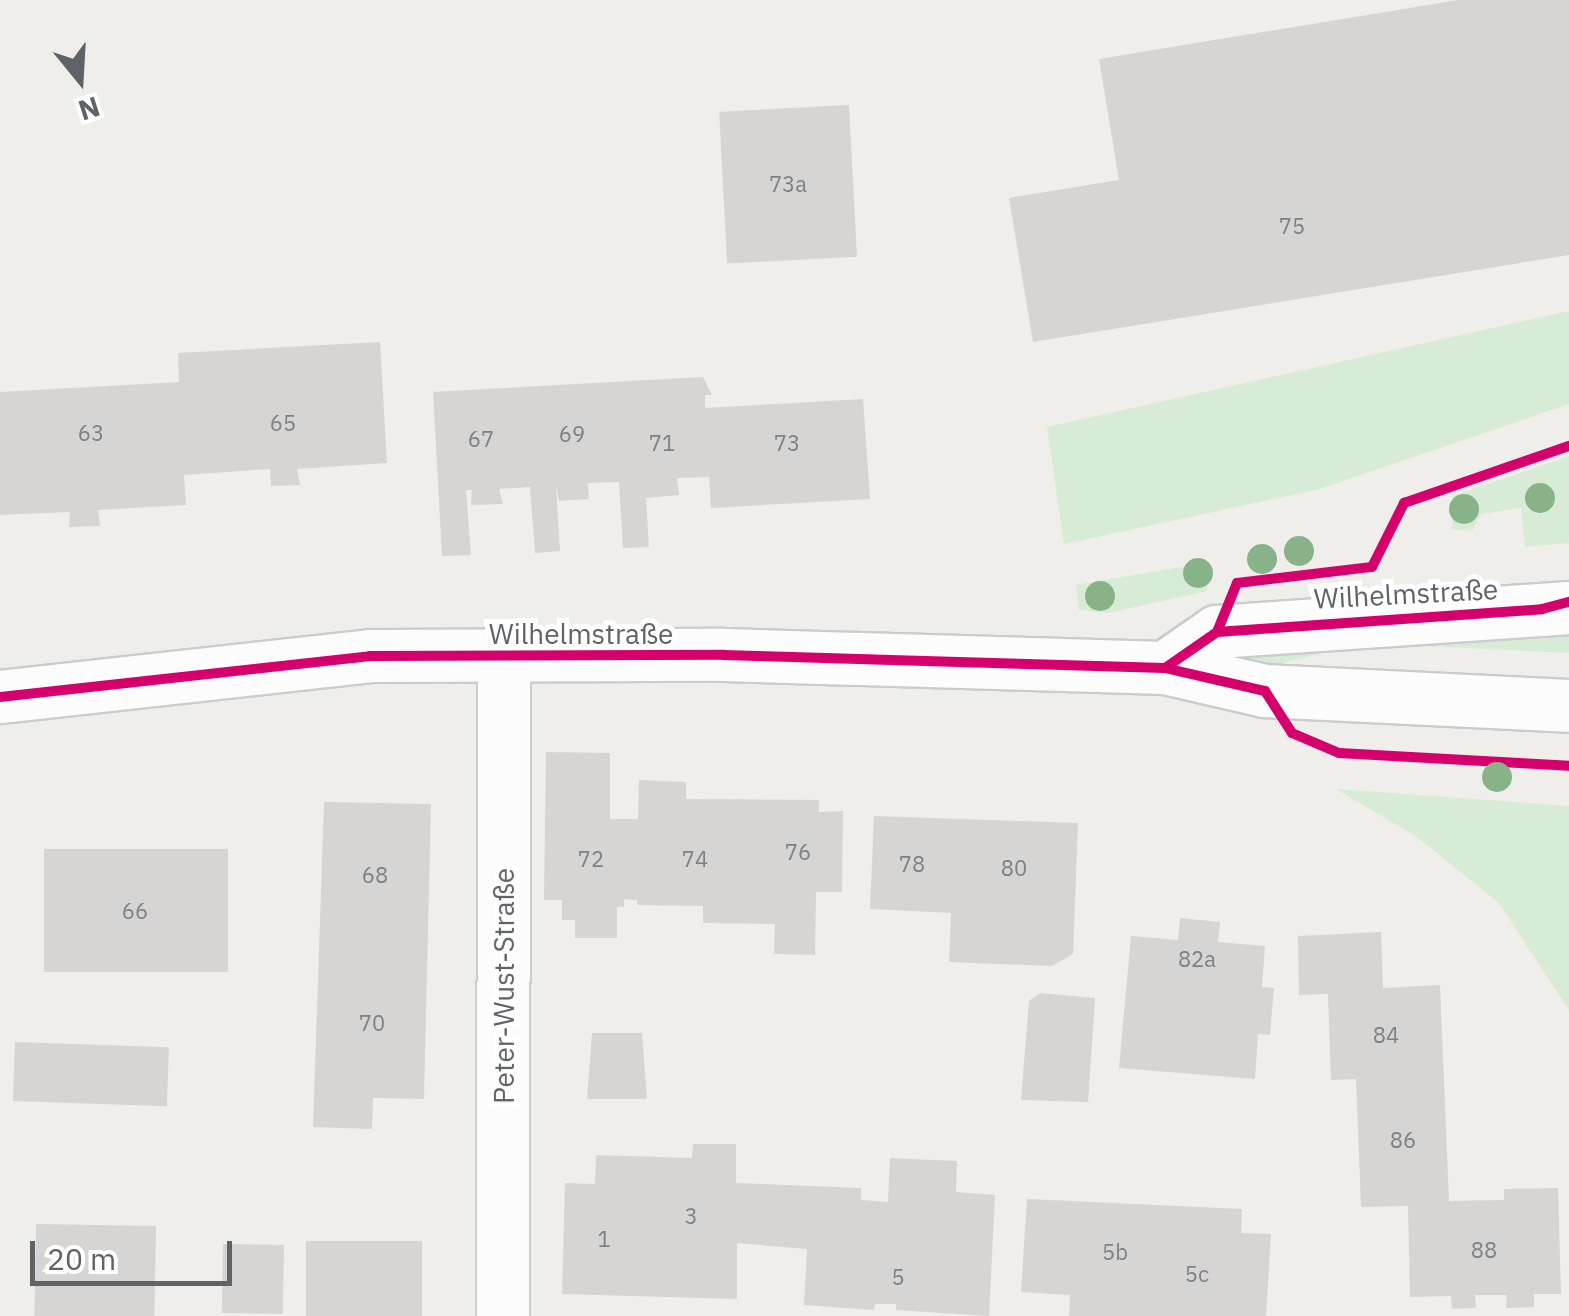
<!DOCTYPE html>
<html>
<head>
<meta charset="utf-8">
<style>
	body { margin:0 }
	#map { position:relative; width:1569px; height:1316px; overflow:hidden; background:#efeeea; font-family:"IBM Plex Sans",sans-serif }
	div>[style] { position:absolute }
	.green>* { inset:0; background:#d8ebd6 }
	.building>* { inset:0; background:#d6d5d3; transform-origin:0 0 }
	.roads { filter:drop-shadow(2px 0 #cbcccc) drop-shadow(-2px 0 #cbcccc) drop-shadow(0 2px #cbcccc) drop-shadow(0 -2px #cbcccc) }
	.minor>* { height:52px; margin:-26px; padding:0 26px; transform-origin:26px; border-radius:26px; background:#fdfcfc }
	.cycleway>* { height:10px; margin:-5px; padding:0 5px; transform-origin:5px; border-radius:5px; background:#d6006c }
	.trees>* { width:30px; height:30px; margin:-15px; border-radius:50%; background:#88b388 }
	span { translate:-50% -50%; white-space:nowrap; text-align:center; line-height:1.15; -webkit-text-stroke:10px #fff; paint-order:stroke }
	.number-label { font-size:22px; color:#7e8184 }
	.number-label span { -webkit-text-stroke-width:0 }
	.street-label { font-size:28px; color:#5f6368 }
	.north { position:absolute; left:30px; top:30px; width:100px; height:100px; -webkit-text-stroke:8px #fff; paint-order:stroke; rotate:162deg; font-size:28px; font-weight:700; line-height:40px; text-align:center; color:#5f6368 }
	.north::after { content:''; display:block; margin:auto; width:35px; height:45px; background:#5f6368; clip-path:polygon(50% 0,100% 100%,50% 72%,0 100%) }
	.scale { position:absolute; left:30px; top:1241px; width:202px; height:45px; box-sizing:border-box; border:5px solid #5f6368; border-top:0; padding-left:12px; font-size:30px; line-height:35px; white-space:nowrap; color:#5f6368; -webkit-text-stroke:8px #fff; paint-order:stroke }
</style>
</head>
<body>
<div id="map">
	<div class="green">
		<div style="clip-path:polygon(1569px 311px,1569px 404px,1320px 489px,1064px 544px,1047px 427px)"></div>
		<div style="clip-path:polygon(1569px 456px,1569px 543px,1525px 547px,1521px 508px,1481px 514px,1472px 531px,1452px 529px,1452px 496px)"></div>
		<div style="clip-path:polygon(1209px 562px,1207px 591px,1108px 613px,1079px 610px,1076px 585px)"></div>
		<div style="clip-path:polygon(1569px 633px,1569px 653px,1405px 645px,1337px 650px,1266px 667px,1236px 655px)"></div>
		<div style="clip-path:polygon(1336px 789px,1569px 806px,1569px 1010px,1499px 903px,1417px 837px)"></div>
	</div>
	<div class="building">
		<div style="clip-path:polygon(1458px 0,1569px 0,1569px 255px,1033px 342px,1009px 198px,1119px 180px,1099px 59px)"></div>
		<div style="left:849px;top:105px;width:152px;height:130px;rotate:87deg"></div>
		<div style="clip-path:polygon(380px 342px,387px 463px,297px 469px,300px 485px,271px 486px,270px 469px,184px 475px,186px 505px,98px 510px,100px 526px,69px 527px,70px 512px,0 515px,0 392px,179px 382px,178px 353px)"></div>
		<div style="clip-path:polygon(703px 377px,712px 395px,705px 395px,705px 408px,863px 399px,870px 499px,711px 508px,709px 477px,677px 478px,679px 495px,646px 498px,649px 547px,623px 548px,619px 482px,588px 483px,589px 499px,559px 501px,556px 486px,560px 551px,535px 553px,530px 487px,499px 489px,503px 504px,471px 505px,472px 490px,466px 490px,471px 555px,442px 556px,433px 392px)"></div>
		<div style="clip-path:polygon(546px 752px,610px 753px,610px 819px,638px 819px,639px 780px,686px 782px,686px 799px,819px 800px,819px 812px,843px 811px,842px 892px,816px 892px,815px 955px,774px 954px,775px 924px,703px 923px,703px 906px,637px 905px,637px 900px,624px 899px,624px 907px,617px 907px,617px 938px,575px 938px,575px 920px,562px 920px,562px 900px,544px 900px)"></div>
		<div style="clip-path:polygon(324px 802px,431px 804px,424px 1099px,373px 1098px,372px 1129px,313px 1127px)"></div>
		<div style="clip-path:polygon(874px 816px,1078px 823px,1073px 954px,1052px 966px,949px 962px,951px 913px,870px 909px)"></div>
		<div style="left:44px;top:849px;width:184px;height:123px"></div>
		<div style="clip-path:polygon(1180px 918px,1220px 922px,1218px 942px,1265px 946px,1262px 987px,1274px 988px,1270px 1035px,1258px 1034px,1255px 1079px,1119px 1068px,1131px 936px,1178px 940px)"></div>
		<div style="clip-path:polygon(1381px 932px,1383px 988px,1440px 985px,1449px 1201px,1504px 1200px,1504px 1189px,1558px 1188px,1561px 1294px,1534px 1294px,1534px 1307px,1506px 1308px,1507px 1295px,1475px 1295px,1476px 1308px,1452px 1309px,1451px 1296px,1410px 1297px,1408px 1206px,1361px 1207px,1356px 1079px,1331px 1080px,1328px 994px,1299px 995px,1298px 936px)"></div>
		<div style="clip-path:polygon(1040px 993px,1095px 998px,1088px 1102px,1021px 1100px,1029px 1001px)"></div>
		<div style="clip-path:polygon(592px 1033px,642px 1033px,647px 1099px,587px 1099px)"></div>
		<div style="left:15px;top:1042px;width:154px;height:59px;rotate:2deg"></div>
		<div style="clip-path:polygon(693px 1144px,736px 1144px,736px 1183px,861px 1188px,861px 1200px,888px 1202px,890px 1158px,957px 1161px,956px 1192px,995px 1195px,989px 1316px,896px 1310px,896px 1304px,875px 1304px,874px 1310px,804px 1305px,807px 1249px,737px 1243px,737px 1299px,562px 1294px,565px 1183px,595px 1184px,596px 1155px,692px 1158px)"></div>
		<div style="clip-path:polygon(1027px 1199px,1242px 1209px,1241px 1233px,1271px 1234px,1266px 1316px,1069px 1316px,1070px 1295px,1021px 1292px)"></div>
		<div style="left:36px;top:1224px;width:120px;height:92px;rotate:1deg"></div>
		<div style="left:306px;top:1241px;width:116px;height:75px"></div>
		<div style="left:223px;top:1244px;width:61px;height:69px;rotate:1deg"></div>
	</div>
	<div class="roads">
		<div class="minor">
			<div style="left:1165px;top:668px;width:63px;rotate:-34.7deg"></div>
			<div style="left:1217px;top:632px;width:353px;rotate:-3.9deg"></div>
			<div style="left:0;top:697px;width:372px;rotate:-6.3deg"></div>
			<div style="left:370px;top:656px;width:354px;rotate:-0.2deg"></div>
			<div style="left:724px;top:655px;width:441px;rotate:1.7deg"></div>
			<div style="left:1165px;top:668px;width:103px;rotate:13deg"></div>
			<div style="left:1265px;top:691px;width:304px;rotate:2.8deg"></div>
			<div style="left:503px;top:1316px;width:659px;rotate:-89.91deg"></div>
		</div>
	</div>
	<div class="cycleway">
		<div style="left:1217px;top:632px;width:53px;rotate:-67.8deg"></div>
		<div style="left:1237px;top:583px;width:136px;rotate:-6.8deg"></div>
		<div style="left:1372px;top:567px;width:72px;rotate:-63.4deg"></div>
		<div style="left:1404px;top:503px;width:175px;rotate:-19.1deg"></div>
		<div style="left:1165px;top:668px;width:63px;rotate:-34.7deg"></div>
		<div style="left:1217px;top:632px;width:326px;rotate:-4deg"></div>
		<div style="left:1542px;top:609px;width:28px;rotate:-15deg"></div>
		<div style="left:0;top:697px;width:372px;rotate:-6.3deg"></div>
		<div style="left:370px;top:656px;width:354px;rotate:-0.2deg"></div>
		<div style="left:724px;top:655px;width:441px;rotate:1.7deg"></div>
		<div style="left:1165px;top:668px;width:103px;rotate:13deg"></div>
		<div style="left:1265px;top:691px;width:50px;rotate:57.3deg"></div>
		<div style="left:1292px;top:733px;width:51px;rotate:23.1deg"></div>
		<div style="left:1339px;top:753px;width:230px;rotate:3.2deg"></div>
	</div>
	<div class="trees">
		<div style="left:1540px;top:498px"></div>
		<div style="left:1464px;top:509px"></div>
		<div style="left:1299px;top:551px"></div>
		<div style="left:1262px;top:559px"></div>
		<div style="left:1198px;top:573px"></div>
		<div style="left:1100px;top:596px"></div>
		<div style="left:1497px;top:777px"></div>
	</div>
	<div class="number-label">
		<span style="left:788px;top:184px">73a</span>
		<span style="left:1292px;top:226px">75</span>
		<span style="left:283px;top:423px">65</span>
		<span style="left:91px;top:433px">63</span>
		<span style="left:572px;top:434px">69</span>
		<span style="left:481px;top:439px">67</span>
		<span style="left:662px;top:443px">71</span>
		<span style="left:787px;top:443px">73</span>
		<span style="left:798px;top:852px">76</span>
		<span style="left:591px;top:859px">72</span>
		<span style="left:695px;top:859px">74</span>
		<span style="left:912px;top:864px">78</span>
		<span style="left:1014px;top:868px">80</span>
		<span style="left:375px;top:875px">68</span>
		<span style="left:135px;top:911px">66</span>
		<span style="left:1197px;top:959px">82a</span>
		<span style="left:372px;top:1023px">70</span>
		<span style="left:1386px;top:1035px">84</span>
		<span style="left:1403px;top:1140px">86</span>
		<span style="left:691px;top:1216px">3</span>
		<span style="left:604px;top:1239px">1</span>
		<span style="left:1484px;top:1250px">88</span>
		<span style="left:1115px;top:1252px">5b</span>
		<span style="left:1197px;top:1274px">5c</span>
		<span style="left:898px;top:1277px">5</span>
	</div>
	<div class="street-label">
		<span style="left:1406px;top:594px;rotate:-3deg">Wilhelmstraße</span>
		<span style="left:581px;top:634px">Wilhelmstraße</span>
		<span style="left:504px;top:986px;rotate:-90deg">Peter-Wust-Straße</span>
	</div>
	<div class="north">N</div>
	<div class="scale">20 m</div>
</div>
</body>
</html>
